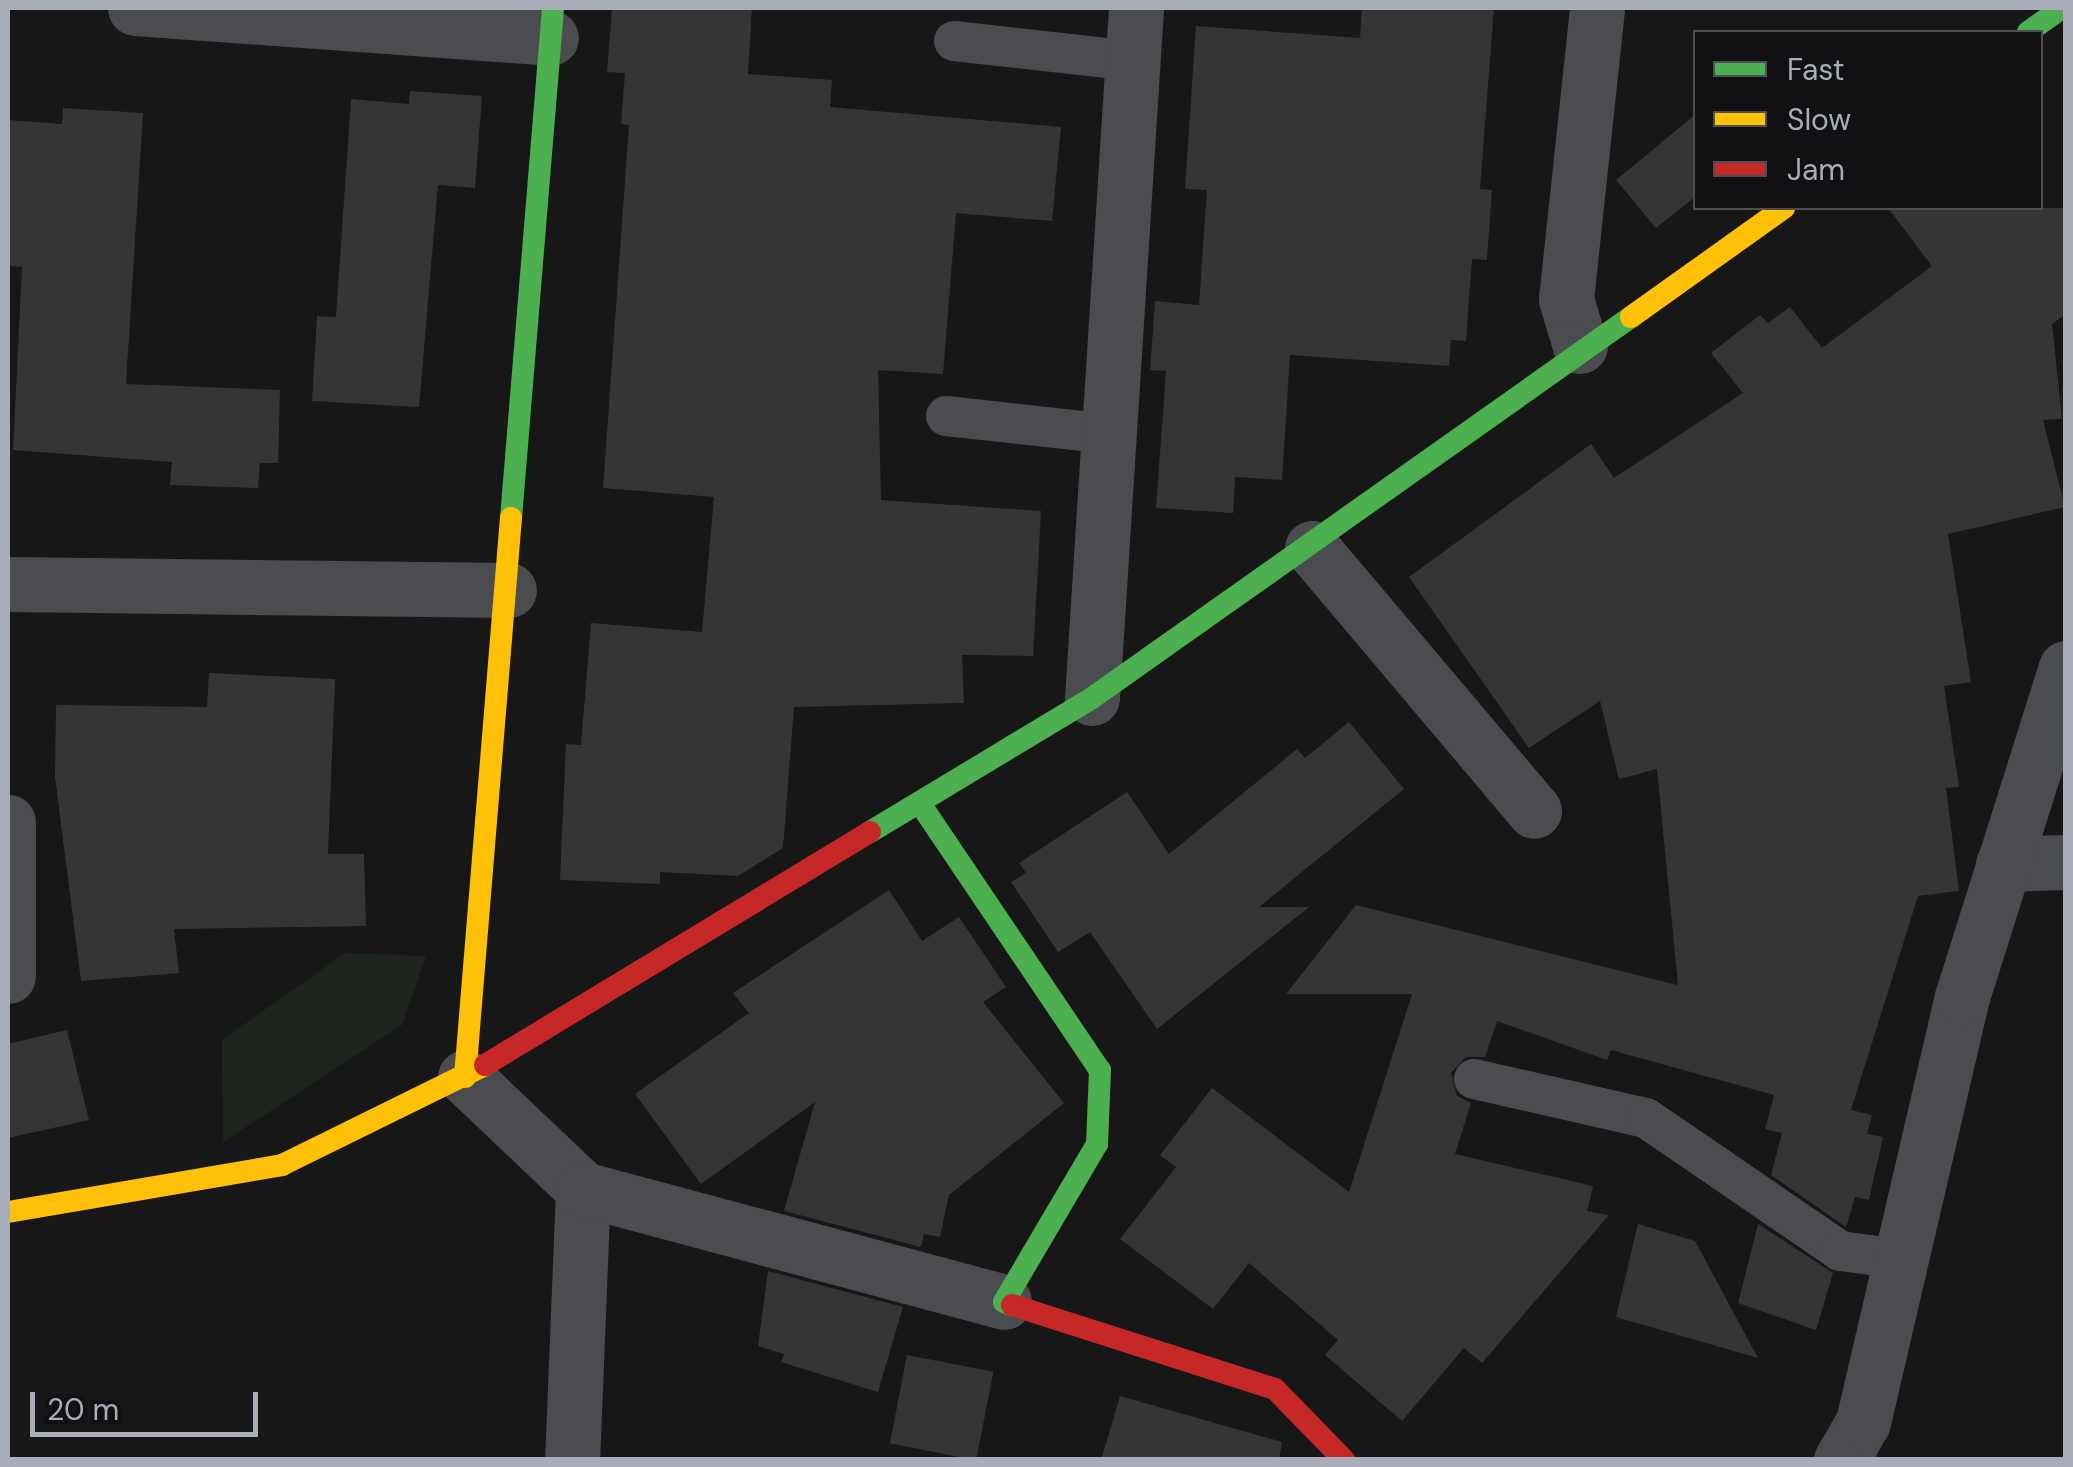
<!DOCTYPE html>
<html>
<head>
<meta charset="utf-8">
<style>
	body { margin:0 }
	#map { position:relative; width:2073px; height:1467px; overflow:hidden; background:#171717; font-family:"DM Sans",sans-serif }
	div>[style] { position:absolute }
	.green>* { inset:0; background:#1d241e }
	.building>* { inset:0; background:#353536; transform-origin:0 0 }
	.lane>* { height:40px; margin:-20px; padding:0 20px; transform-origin:20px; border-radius:20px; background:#4b4c50 }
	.street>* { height:55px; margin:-27.5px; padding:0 27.5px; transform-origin:27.5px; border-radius:27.5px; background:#4b4c50 }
	.fast>* { height:22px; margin:-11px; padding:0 11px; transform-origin:11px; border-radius:11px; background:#4caf50 }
	.slow>* { height:22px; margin:-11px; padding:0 11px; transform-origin:11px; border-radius:11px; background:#ffc107 }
	.jam>* { height:22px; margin:-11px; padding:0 11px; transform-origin:11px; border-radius:11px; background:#c62828 }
	span { translate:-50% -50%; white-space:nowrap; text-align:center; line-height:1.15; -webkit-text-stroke:8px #111113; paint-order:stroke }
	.frame { position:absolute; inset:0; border:10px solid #a8adb8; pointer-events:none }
	.legend { position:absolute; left:1693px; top:30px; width:350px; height:180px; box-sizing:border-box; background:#111113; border:2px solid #4d4f55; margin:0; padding:12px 18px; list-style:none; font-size:30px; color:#a8adb8 }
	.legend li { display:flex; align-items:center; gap:20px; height:50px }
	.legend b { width:50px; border:2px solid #4d4f55 }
	.scale { position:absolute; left:30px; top:1392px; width:228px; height:45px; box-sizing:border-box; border:5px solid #a8adb8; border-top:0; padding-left:12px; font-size:30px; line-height:35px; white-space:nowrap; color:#a8adb8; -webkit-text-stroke:8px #111113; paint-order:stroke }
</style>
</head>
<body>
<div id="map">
	<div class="green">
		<div style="clip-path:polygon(345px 953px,426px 956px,402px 1025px,223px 1142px,222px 1040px)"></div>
	</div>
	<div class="building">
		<div style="clip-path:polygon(612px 8px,752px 8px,748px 74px,832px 80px,830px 107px,1061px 127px,1052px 221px,956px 213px,943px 374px,878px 370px,881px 500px,1041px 511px,1033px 656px,962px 655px,964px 703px,794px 707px,783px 848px,738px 876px,660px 872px,660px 884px,560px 880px,566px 744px,581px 745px,591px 623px,702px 632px,714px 497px,603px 488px,629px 125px,621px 124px,625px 73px,607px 72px)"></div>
		<div style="clip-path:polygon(1362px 8px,1494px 8px,1480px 189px,1492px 190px,1487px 260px,1472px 259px,1466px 341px,1451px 340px,1449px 366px,1290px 355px,1282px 480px,1235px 477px,1233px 513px,1156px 508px,1166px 371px,1150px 370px,1155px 301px,1199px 305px,1207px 190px,1185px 189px,1196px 26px,1360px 38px)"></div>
		<div style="clip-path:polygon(410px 91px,482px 96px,475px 188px,438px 185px,419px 407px,312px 401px,317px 316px,336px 317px,351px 99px,409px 104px)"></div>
		<div style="clip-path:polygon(63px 108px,143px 113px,126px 384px,280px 390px,278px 463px,260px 463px,258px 488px,170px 485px,172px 462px,13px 450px,22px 267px,8px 266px,8px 120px,62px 124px)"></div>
		<div style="clip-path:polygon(1696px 114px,1696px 196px,1656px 228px,1616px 180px)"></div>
		<div style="clip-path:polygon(1888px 208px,2066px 208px,2066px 314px,2052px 324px,2062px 419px,2043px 420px,2065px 507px,1948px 534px,1971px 682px,1944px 686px,1959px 787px,1946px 788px,1959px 891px,1918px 896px,1851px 1110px,1872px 1115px,1867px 1134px,1883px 1137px,1869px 1200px,1855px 1197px,1846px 1227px,1771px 1175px,1782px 1133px,1765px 1129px,1774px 1095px,1611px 1050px,1607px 1060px,1497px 1021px,1485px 1057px,1466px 1057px,1451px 1073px,1457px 1096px,1471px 1103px,1455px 1154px,1593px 1186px,1587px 1211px,1609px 1215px,1482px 1363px,1464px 1348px,1402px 1421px,1325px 1355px,1338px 1340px,1249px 1263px,1213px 1309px,1120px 1239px,1176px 1167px,1160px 1155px,1212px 1088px,1349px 1192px,1412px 994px,1286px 994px,1356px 905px,1678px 985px,1657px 769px,1619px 779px,1600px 701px,1529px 748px,1409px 577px,1591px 444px,1614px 478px,1743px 393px,1711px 353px,1760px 315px,1768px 323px,1790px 307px,1822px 348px,1932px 266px)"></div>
		<div style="clip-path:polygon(209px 673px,335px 679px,328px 854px,364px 854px,366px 926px,174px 929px,179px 973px,81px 981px,55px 777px,56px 705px,207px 707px)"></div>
		<div style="clip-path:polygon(1349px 722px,1404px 789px,1259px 907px,1309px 907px,1157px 1029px,1090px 932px,1058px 952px,1011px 882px,1026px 873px,1019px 863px,1127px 792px,1169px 854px,1297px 749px,1305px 758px)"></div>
		<div style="clip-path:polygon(889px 890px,922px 941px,959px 917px,1006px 987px,983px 1002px,1064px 1103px,949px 1195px,940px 1237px,924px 1234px,921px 1247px,784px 1211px,815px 1102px,701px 1184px,635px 1094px,749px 1013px,733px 993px)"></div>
		<div style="clip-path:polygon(67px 1030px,89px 1120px,8px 1138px,8px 1044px)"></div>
		<div style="clip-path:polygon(1638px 1224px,1695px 1241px,1758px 1358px,1616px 1317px)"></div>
		<div style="clip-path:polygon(1758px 1224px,1833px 1273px,1816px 1330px,1738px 1303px)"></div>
		<div style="clip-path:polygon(768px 1271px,903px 1307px,878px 1392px,781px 1362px,784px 1354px,758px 1346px)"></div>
		<div style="left:907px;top:1355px;width:88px;height:90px;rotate:11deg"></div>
		<div style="clip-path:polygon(1120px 1396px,1282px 1442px,1279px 1460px,1101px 1460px)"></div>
	</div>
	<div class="lane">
		<div style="left:954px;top:41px;width:179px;rotate:6.4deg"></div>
		<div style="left:946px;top:416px;width:163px;rotate:6.3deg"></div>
		<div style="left:1474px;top:1079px;width:176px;rotate:12.8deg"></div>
		<div style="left:1646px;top:1118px;width:235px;rotate:34.4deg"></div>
		<div style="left:1840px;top:1251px;width:60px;rotate:7.7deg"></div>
	</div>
	<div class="street">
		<div style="left:135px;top:8px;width:417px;rotate:4.1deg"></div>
		<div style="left:1580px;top:346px;width:49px;rotate:-106.6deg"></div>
		<div style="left:1566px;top:299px;width:293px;rotate:-83.9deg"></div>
		<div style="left:1312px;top:548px;width:344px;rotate:49.8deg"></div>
		<div style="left:8px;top:584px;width:501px;rotate:0.69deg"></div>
		<div style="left:1092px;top:698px;width:691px;rotate:-86.35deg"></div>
		<div style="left:8px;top:822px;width:154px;rotate:90deg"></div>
		<div style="left:2003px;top:864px;width:63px;rotate:-1.8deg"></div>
		<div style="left:465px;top:1077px;width:163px;rotate:43.5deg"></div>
		<div style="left:583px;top:1189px;width:271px;rotate:92.3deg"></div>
		<div style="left:583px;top:1189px;width:436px;rotate:15deg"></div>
		<div style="left:1841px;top:1460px;width:44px;rotate:-59.9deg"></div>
		<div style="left:1863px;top:1422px;width:436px;rotate:-76.9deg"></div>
		<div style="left:1962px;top:997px;width:345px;rotate:-72.5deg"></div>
	</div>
	<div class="fast">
		<div style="left:2028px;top:32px;width:42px;rotate:-35.2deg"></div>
		<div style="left:511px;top:518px;width:512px;rotate:-85.29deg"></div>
		<div style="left:921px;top:805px;width:320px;rotate:56deg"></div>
		<div style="left:1100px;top:1070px;width:74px;rotate:92.3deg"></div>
		<div style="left:1097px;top:1144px;width:183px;rotate:120.5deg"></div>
		<div style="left:1004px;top:1302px;width:9px;rotate:21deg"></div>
		<div style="left:870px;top:832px;width:259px;rotate:-31.1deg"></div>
		<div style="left:1092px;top:698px;width:660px;rotate:-35.26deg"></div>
	</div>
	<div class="slow">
		<div style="left:1631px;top:317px;width:188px;rotate:-35.5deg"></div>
		<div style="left:465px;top:1077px;width:561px;rotate:-85.3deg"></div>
		<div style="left:8px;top:1212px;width:278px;rotate:-9.7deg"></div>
		<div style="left:282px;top:1165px;width:226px;rotate:-26.2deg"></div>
	</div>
	<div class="jam">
		<div style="left:485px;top:1065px;width:450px;rotate:-31.2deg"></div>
		<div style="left:1012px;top:1305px;width:276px;rotate:17.7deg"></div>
		<div style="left:1275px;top:1389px;width:99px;rotate:45.8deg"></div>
	</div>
	<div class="frame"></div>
	<ul class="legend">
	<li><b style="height:12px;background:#4caf50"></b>Fast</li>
	<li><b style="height:12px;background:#ffc107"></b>Slow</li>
	<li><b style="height:12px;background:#c62828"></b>Jam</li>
	</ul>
	<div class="scale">20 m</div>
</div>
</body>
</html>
